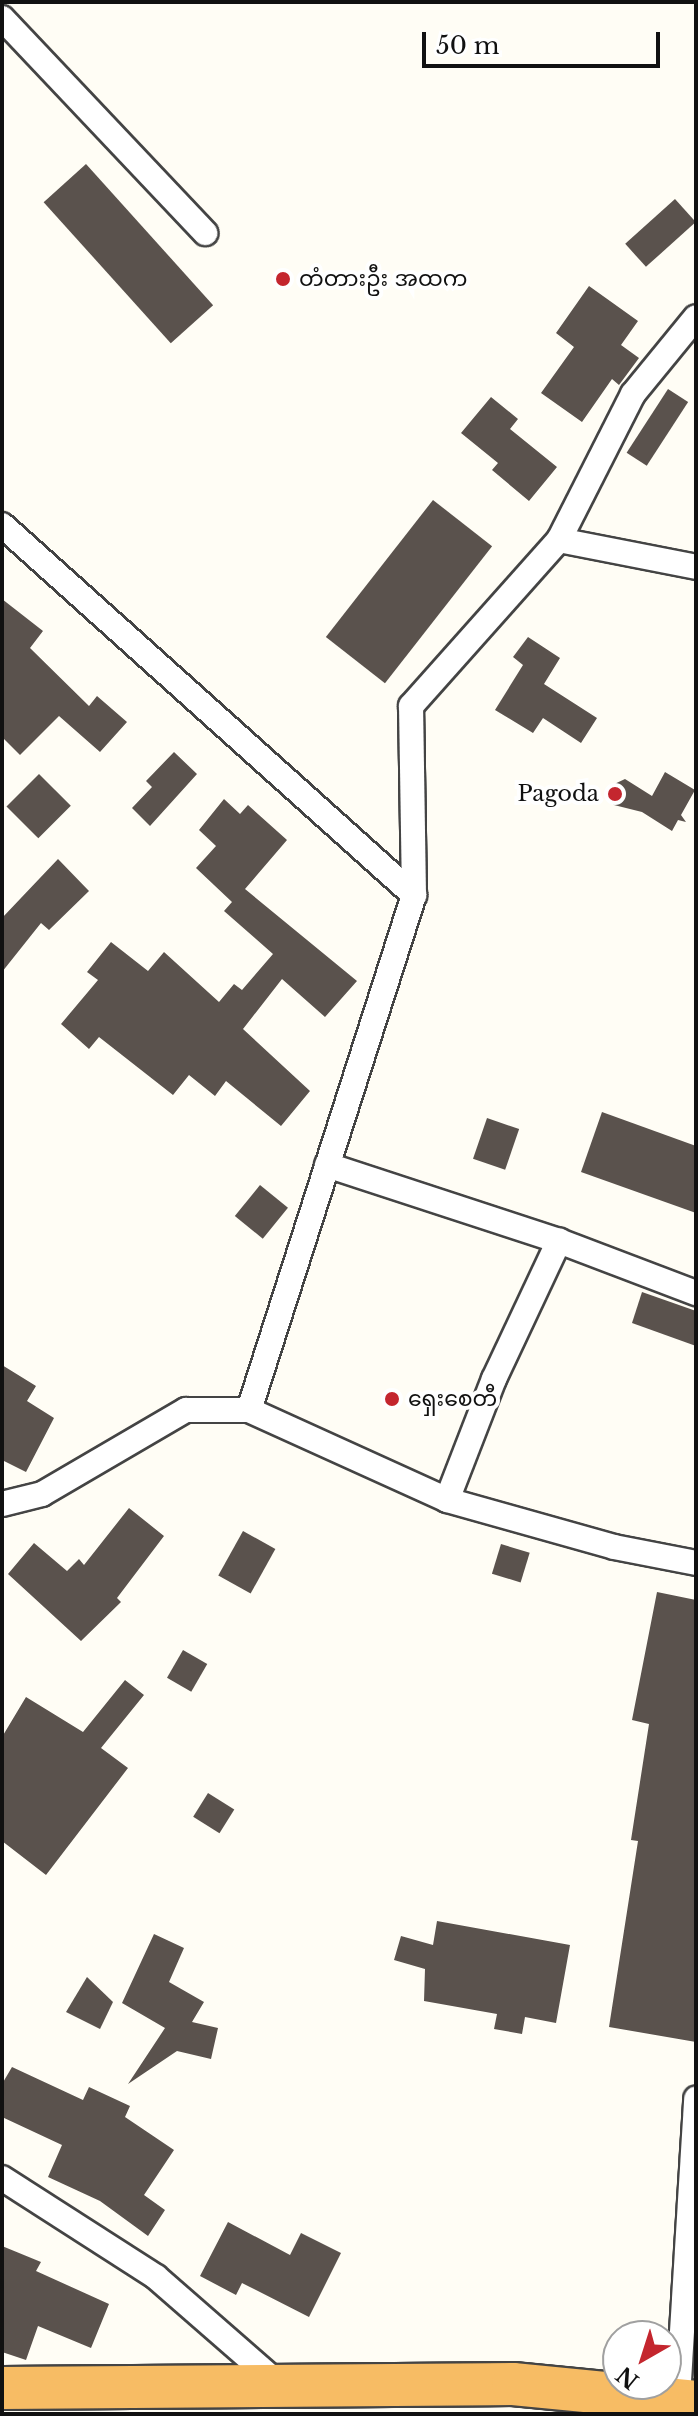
<!DOCTYPE html>
<html>
<head>
<meta charset="utf-8">
<style>
	body { margin:0 }
	#map { position:relative; width:698px; height:2416px; overflow:hidden; background:#fffdf5; font-family:"Libre Baskerville","Noto Sans Myanmar",serif }
	div>[style] { position:absolute }
	.building>* { inset:0; background:#5a524d; transform-origin:0 0 }
	.roads { filter:drop-shadow(2px 0 #444) drop-shadow(-2px 0 #444) drop-shadow(0 2px #444) drop-shadow(0 -2px #444) }
	.minor>* { height:24px; margin:-12px; padding:0 12px; transform-origin:12px; border-radius:12px; background:#fff }
	.trunk>* { height:42px; margin:-21px; padding:0 21px; transform-origin:21px; border-radius:21px; background:#f7bc64 }
	.dots>* { width:22px; height:22px; translate:-50% -50%; box-sizing:border-box; border:4px solid #fff; border-radius:50% }
	span { translate:-50% -50%; white-space:nowrap; text-align:center; line-height:1.15; -webkit-text-stroke:8px #fff; paint-order:stroke }
	.poi-label { font-size:22px; color:#111 }
	.left { translate:0 -50%; text-align:left }
	.right { translate:-100% -50%; text-align:right }
	.frame { position:absolute; inset:0; border:4px solid #111; pointer-events:none }
	.north { position:absolute; left:602px; top:2320px; width:80px; height:80px; box-sizing:border-box; background:#fff; border:2px solid #a0a0a0; border-radius:50%; rotate:219deg; font-size:22px; font-weight:700; line-height:32px; text-align:center; color:#111 }
	.north::after { content:''; display:block; margin:auto; width:28px; height:36px; background:#c4262e; clip-path:polygon(50% 0,100% 100%,50% 72%,0 100%) }
	.scale { position:absolute; left:422px; top:32px; width:238px; height:36px; box-sizing:border-box; border:4px solid #111; border-top:0; padding-left:10px; font-size:24px; line-height:28px; white-space:nowrap; color:#111; -webkit-text-stroke:6px #fff; paint-order:stroke }
</style>
</head>
<body>
<div id="map">
	<div class="building">
		<div style="left:86px;top:164px;width:190px;height:57px;rotate:48deg"></div>
		<div style="left:675px;top:199px;width:31px;height:67px;rotate:48deg"></div>
		<div style="clip-path:polygon(589px 286px,638px 321px,621px 345px,639px 358px,619px 385px,612px 379px,582px 422px,541px 393px,574px 347px,556px 333px)"></div>
		<div style="left:668px;top:389px;width:24px;height:76px;rotate:33deg"></div>
		<div style="clip-path:polygon(491px 397px,518px 419px,510px 429px,557px 467px,529px 501px,492px 470px,498px 463px,461px 433px)"></div>
		<div style="left:433px;top:500px;width:75px;height:174px;rotate:38deg"></div>
		<div style="clip-path:polygon(2px 599px,43px 631px,30px 648px,89px 706px,97px 696px,127px 722px,100px 752px,59px 716px,20px 755px,2px 737px)"></div>
		<div style="clip-path:polygon(528px 637px,560px 658px,544px 684px,597px 718px,581px 743px,543px 718px,533px 733px,495px 710px,523px 665px,513px 657px)"></div>
		<div style="clip-path:polygon(174px 752px,197px 774px,150px 826px,132px 808px,152px 787px,146px 781px)"></div>
		<div style="clip-path:polygon(665px 772px,695px 790px,681px 815px,686px 822px,678px 820px,672px 831px,642px 812px,614px 805px,608px 797px,608px 787px,625px 779px,652px 796px)"></div>
		<div style="left:39px;top:774px;width:45px;height:46px;rotate:45deg"></div>
		<div style="clip-path:polygon(224px 799px,240px 814px,248px 805px,287px 840px,245px 889px,357px 981px,325px 1017px,282px 979px,243px 1029px,310px 1091px,281px 1126px,226px 1081px,215px 1096px,189px 1075px,173px 1095px,99px 1037px,89px 1049px,61px 1024px,98px 980px,87px 972px,111px 942px,148px 971px,164px 952px,219px 1002px,234px 984px,242px 990px,273px 954px,224px 911px,232px 902px,196px 868px,216px 846px,199px 830px)"></div>
		<div style="clip-path:polygon(58px 859px,89px 891px,49px 930px,41px 923px,2px 972px,2px 918px)"></div>
		<div style="clip-path:polygon(602px 1112px,696px 1146px,696px 1213px,581px 1172px)"></div>
		<div style="left:487px;top:1118px;width:34px;height:43px;rotate:19deg"></div>
		<div style="left:260px;top:1185px;width:36px;height:40px;rotate:39deg"></div>
		<div style="clip-path:polygon(642px 1292px,696px 1311px,696px 1346px,632px 1323px)"></div>
		<div style="clip-path:polygon(2px 1365px,36px 1386px,27px 1401px,54px 1418px,26px 1472px,2px 1460px)"></div>
		<div style="clip-path:polygon(129px 1508px,164px 1536px,117px 1598px,121px 1602px,81px 1641px,8px 1574px,34px 1543px,67px 1571px,79px 1559px,84px 1565px)"></div>
		<div style="left:243px;top:1531px;width:37px;height:51px;rotate:29deg"></div>
		<div style="left:501px;top:1544px;width:30px;height:31px;rotate:17deg"></div>
		<div style="clip-path:polygon(657px 1592px,696px 1600px,696px 2042px,609px 2027px,638px 1841px,631px 1840px,649px 1724px,632px 1720px)"></div>
		<div style="left:183px;top:1650px;width:28px;height:32px;rotate:30deg"></div>
		<div style="clip-path:polygon(125px 1680px,144px 1695px,101px 1748px,128px 1768px,46px 1875px,2px 1841px,2px 1737px,26px 1697px,83px 1732px)"></div>
		<div style="left:208px;top:1793px;width:31px;height:28px;rotate:32deg"></div>
		<div style="clip-path:polygon(437px 1921px,570px 1945px,556px 2023px,525px 2017px,522px 2034px,494px 2029px,497px 2014px,424px 2001px,425px 1969px,394px 1960px,401px 1936px,433px 1945px)"></div>
		<div style="clip-path:polygon(154px 1934px,184px 1948px,169px 1982px,204px 2002px,192px 2022px,218px 2028px,211px 2059px,177px 2051px,128px 2084px,165px 2028px,122px 2003px)"></div>
		<div style="clip-path:polygon(87px 1977px,113px 2002px,100px 2029px,66px 2012px)"></div>
		<div style="clip-path:polygon(12px 2067px,83px 2100px,89px 2087px,130px 2106px,125px 2117px,174px 2150px,144px 2195px,165px 2210px,148px 2236px,100px 2201px,48px 2177px,62px 2145px,2px 2117px,2px 2084px)"></div>
		<div style="clip-path:polygon(228px 2222px,290px 2255px,301px 2233px,341px 2253px,309px 2317px,242px 2283px,236px 2295px,200px 2276px)"></div>
		<div style="clip-path:polygon(2px 2246px,41px 2262px,36px 2271px,109px 2304px,91px 2348px,38px 2326px,26px 2360px,2px 2352px)"></div>
	</div>
	<div class="roads">
		<div class="minor">
			<div style="left:2px;top:18px;width:296px;rotate:46.6deg"></div>
			<div style="left:2px;top:525px;width:554px;rotate:41.93deg"></div>
			<div style="left:559px;top:540px;width:164px;rotate:-63.1deg"></div>
			<div style="left:633px;top:394px;width:99px;rotate:-50.7deg"></div>
			<div style="left:327px;top:1165px;width:244px;rotate:18.1deg"></div>
			<div style="left:559px;top:1241px;width:147px;rotate:20.8deg"></div>
			<div style="left:249px;top:1410px;width:541px;rotate:-72.24deg"></div>
			<div style="left:414px;top:895px;width:189px;rotate:-90.9deg"></div>
			<div style="left:411px;top:706px;width:222px;rotate:-48.3deg"></div>
			<div style="left:559px;top:540px;width:140px;rotate:11.1deg"></div>
			<div style="left:447px;top:1500px;width:130px;rotate:-68.8deg"></div>
			<div style="left:494px;top:1379px;width:153px;rotate:-64.8deg"></div>
			<div style="left:2px;top:1504px;width:41px;rotate:-14deg"></div>
			<div style="left:42px;top:1494px;width:167px;rotate:-30.3deg"></div>
			<div style="left:186px;top:1410px;width:63px"></div>
			<div style="left:249px;top:1410px;width:217px;rotate:24.4deg"></div>
			<div style="left:447px;top:1500px;width:173px;rotate:15.7deg"></div>
			<div style="left:614px;top:1547px;width:84px;rotate:11deg"></div>
			<div style="left:2px;top:2178px;width:183px;rotate:32.7deg"></div>
			<div style="left:156px;top:2277px;width:164px;rotate:41.1deg"></div>
			<div style="left:678px;top:2397px;width:299px;rotate:-86.5deg"></div>
		</div>
		<div class="trunk">
			<div style="left:2px;top:2388px;width:511px;rotate:-0.45deg"></div>
			<div style="left:513px;top:2384px;width:184px;rotate:5.6deg"></div>
		</div>
	</div>
	<div class="dots">
		<div style="left:283px;top:279px;background:#c4262e"></div>
		<div style="left:615px;top:794px;background:#c4262e"></div>
		<div style="left:392px;top:1399px;background:#c4262e"></div>
	</div>
	<div class="poi-label">
		<span class="left" style="left:299px;top:279px">တံတားဦး အထက</span>
		<span class="right" style="left:599px;top:794px">Pagoda</span>
		<span class="left" style="left:408px;top:1399px">ရှေးစေတီ</span>
	</div>
	<div class="frame"></div>
	<div class="north">N</div>
	<div class="scale">50 m</div>
</div>
</body>
</html>
